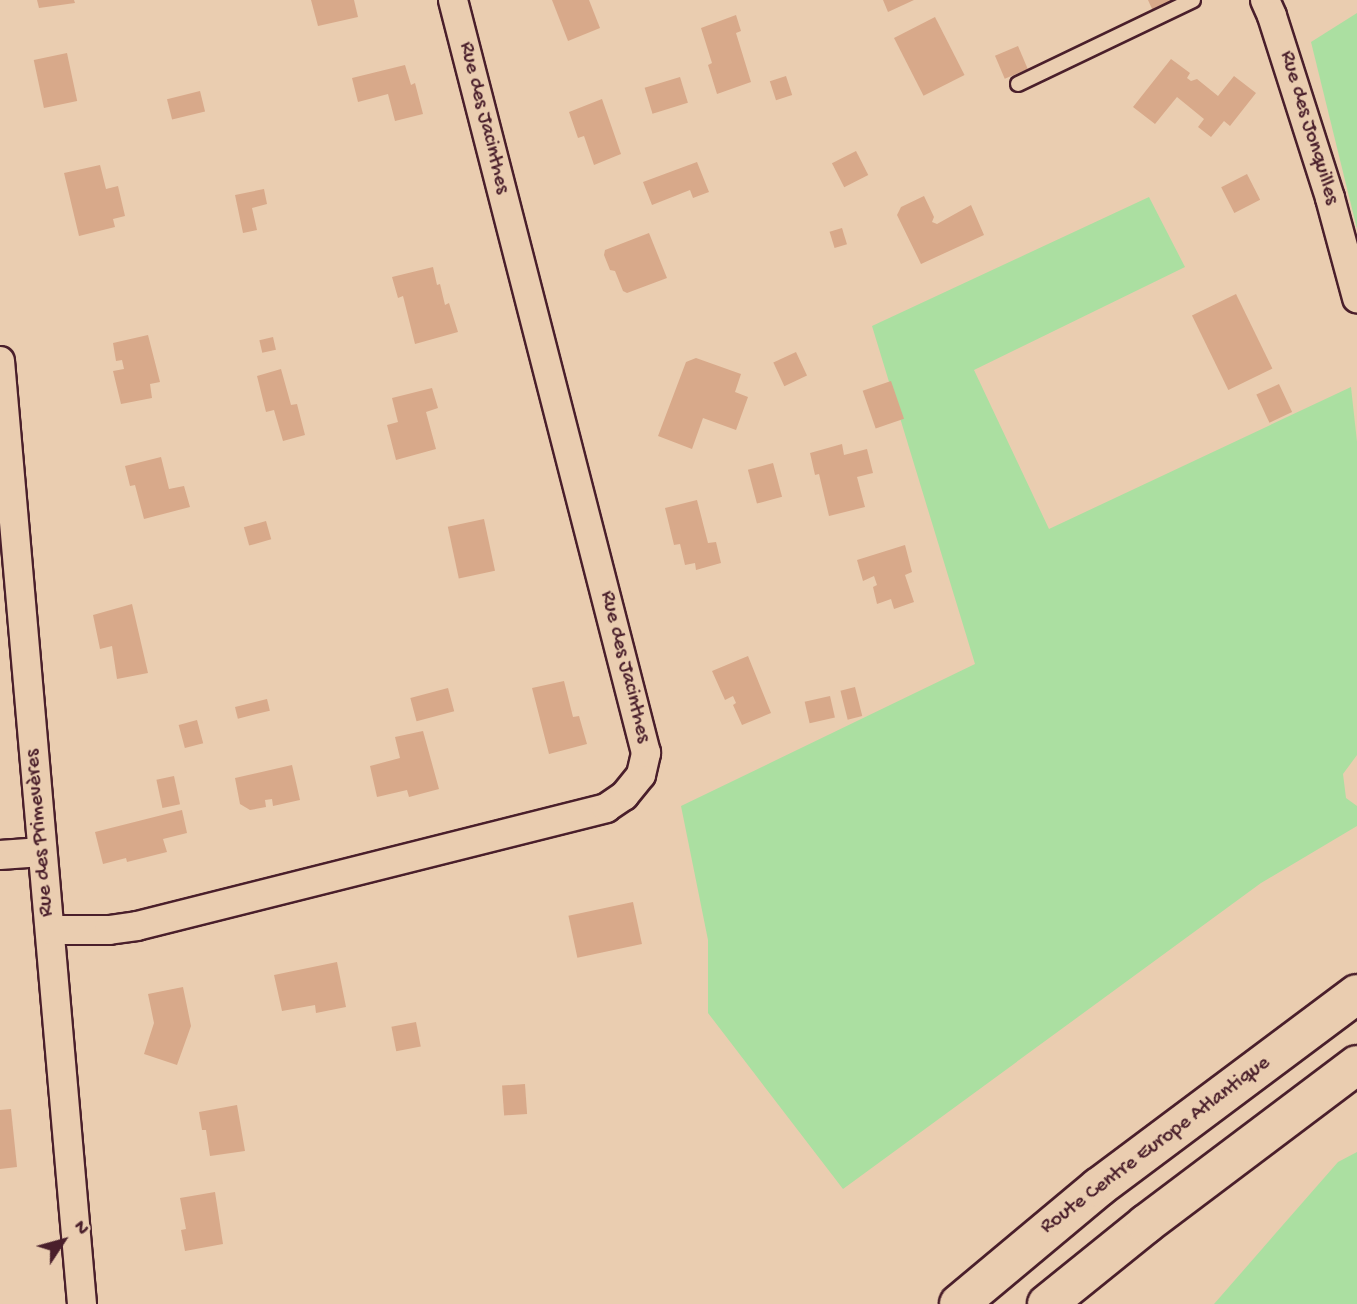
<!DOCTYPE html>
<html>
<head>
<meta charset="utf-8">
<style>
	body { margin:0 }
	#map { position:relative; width:1357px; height:1304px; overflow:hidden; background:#eacdb0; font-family:"Gochi Hand",sans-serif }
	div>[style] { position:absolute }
	.green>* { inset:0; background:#abdfa1 }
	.building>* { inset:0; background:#d8a98a; transform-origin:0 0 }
	.roads { filter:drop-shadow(2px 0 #4a1f2b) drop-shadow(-2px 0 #4a1f2b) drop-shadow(0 2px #4a1f2b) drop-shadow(0 -2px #4a1f2b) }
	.lane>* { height:14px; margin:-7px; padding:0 7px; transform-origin:7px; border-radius:7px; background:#eacdb0 }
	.street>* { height:28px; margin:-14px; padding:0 14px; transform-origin:14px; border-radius:14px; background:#eacdb0 }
	.highway>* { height:38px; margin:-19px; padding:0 19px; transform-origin:19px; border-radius:19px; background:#eacdb0 }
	span { translate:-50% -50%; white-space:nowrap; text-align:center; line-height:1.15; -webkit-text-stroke:5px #eacdb0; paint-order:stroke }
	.street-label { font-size:21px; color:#4a1f2b }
	.north { position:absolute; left:28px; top:1206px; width:70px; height:70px; -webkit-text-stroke:5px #eacdb0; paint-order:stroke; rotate:54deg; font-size:19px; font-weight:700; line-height:28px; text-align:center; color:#4a1f2b }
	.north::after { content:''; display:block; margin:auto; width:24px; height:32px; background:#4a1f2b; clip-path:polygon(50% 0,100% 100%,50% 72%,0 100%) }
</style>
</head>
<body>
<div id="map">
	<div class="green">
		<div style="clip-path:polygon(1357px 13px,1357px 229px,1311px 42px)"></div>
		<div style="clip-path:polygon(1149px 197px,1185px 267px,974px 370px,1049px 529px,1351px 387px,1357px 442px,1357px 755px,1343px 774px,1346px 798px,1357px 806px,1357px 826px,1261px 883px,843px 1189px,708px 1013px,708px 940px,681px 806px,975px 664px,872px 326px)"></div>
		<div style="clip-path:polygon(1357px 1152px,1357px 1304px,1214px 1304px,1338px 1162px)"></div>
	</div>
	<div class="building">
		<div style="clip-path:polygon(37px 0,74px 0,75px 3px,39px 8px)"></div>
		<div style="clip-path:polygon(311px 0,354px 0,358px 17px,318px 26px)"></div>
		<div style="clip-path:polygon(552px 0,589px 0,600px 28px,568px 41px)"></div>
		<div style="clip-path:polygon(883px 0,914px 0,888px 12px)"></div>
		<div style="clip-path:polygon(1148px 0,1176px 0,1153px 11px)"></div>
		<div style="clip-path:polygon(736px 15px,741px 31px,736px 33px,751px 82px,717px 94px,708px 65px,712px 63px,701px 28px)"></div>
		<div style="left:935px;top:17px;width:65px;height:46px;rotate:63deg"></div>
		<div style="left:1018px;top:46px;width:25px;height:25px;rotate:67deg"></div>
		<div style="left:67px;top:53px;width:49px;height:34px;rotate:78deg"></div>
		<div style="clip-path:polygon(1171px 59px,1190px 73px,1187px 78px,1191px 81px,1197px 79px,1218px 96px,1234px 76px,1256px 93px,1230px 126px,1224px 121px,1211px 137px,1198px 127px,1204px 119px,1177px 97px,1155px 124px,1133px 107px)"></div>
		<div style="clip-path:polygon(405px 65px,411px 85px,415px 83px,423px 114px,395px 121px,388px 94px,358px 102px,352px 78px)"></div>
		<div style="left:786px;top:76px;width:20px;height:17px;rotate:72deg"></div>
		<div style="left:680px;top:77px;width:27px;height:37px;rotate:73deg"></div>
		<div style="left:200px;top:91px;width:21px;height:34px;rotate:76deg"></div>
		<div style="clip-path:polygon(602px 99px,621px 154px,594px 165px,584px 136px,578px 138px,569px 112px)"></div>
		<div style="left:856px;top:151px;width:27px;height:27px;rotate:63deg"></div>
		<div style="clip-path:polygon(697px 162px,709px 192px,693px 198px,690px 190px,652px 205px,643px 182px)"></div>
		<div style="clip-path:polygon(100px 165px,106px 189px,118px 186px,125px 216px,113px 219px,115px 227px,79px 236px,64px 173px)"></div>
		<div style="left:1247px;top:174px;width:29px;height:29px;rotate:63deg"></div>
		<div style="clip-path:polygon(264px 189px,267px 204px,252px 208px,257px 230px,243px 233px,235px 195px)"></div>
		<div style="clip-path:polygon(924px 196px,934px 217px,932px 222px,937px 224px,971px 205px,984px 235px,921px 264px,897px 215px,901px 207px)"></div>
		<div style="left:842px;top:228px;width:17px;height:13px;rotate:73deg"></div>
		<div style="clip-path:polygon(649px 233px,667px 278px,627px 293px,623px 291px,615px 271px,610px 270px,604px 255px,605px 250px)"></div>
		<div style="clip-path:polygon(433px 267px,437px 285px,440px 284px,445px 305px,449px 303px,458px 332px,415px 344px,403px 296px,398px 298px,392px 277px)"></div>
		<div style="left:1236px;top:294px;width:83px;height:49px;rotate:64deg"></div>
		<div style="clip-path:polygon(148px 335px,160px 382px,150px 384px,152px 398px,121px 404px,113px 371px,124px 369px,122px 360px,116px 361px,113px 343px)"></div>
		<div style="left:273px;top:337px;width:13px;height:14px;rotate:77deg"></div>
		<div style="left:796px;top:352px;width:26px;height:25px;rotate:65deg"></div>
		<div style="clip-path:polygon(696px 358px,741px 374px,735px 392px,748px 397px,736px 430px,703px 418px,692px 449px,658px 436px,686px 362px)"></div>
		<div style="clip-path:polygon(281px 369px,291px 405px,297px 404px,305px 435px,283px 441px,274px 410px,266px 412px,257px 376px)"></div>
		<div style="left:891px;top:381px;width:40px;height:30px;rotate:71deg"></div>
		<div style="left:1279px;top:384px;width:31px;height:25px;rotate:65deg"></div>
		<div style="clip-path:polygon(432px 388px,438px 408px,426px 412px,436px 449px,396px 460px,387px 425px,398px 422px,392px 398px)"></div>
		<div style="clip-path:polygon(842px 444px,844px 455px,867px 449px,873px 473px,857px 477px,865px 507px,829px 516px,819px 474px,815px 475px,810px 453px)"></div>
		<div style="clip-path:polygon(161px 457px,169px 489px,184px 486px,190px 507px,144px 519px,135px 485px,130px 486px,125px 466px)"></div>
		<div style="left:773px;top:463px;width:35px;height:26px;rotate:75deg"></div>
		<div style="clip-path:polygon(697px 500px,708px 543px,716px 542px,721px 563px,696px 570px,695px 563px,685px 565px,680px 544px,674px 545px,665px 508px)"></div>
		<div style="left:484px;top:519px;width:53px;height:37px;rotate:78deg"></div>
		<div style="left:266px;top:521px;width:19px;height:23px;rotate:74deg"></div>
		<div style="clip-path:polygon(905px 545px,912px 572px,905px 575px,914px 602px,894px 609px,891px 599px,877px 604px,873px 587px,877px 585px,874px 576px,863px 581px,857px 560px)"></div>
		<div style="clip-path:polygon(132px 604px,148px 673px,117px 679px,112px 646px,100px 649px,93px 615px)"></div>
		<div style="clip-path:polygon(748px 656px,771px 713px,742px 725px,733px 705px,736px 703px,733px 696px,725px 700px,712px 671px)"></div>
		<div style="clip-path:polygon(564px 681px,573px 717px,579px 716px,587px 744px,549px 754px,532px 688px)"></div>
		<div style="left:855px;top:687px;width:30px;height:15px;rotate:76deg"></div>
		<div style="left:448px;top:688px;width:24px;height:39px;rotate:75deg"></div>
		<div style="left:830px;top:696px;width:22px;height:26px;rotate:77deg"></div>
		<div style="left:267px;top:699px;width:12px;height:33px;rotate:76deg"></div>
		<div style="left:197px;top:720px;width:24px;height:19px;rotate:75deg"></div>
		<div style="clip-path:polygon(423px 731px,439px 789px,409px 797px,407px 790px,377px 797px,370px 766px,400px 758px,395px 737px)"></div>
		<div style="clip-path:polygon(292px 765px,300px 800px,273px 806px,272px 799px,265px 800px,266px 807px,250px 810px,240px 804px,235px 778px)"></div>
		<div style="left:174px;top:776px;width:29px;height:18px;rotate:78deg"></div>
		<div style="clip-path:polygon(182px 810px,187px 833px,163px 839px,167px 852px,127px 862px,126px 858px,103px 864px,95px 832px)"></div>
		<div style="left:633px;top:902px;width:43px;height:66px;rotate:78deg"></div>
		<div style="clip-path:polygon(337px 962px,346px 1007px,316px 1013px,315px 1005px,282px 1011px,274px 975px)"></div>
		<div style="clip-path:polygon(183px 987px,191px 1026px,177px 1065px,144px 1054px,154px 1023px,148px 994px)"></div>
		<div style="left:416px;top:1022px;width:25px;height:25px;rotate:79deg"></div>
		<div style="left:525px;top:1084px;width:30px;height:23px;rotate:86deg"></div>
		<div style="clip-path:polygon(237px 1105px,245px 1151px,210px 1156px,206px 1130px,202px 1130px,199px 1112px)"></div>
		<div style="clip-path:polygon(11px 1109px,17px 1167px,0 1169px,0 1110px)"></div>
		<div style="clip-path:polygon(215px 1192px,223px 1244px,185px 1251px,181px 1230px,186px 1229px,180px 1198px)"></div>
	</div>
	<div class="roads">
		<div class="lane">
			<div style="left:1018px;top:84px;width:194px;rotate:-25.6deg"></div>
		</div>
		<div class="street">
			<div style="left:1265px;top:0;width:17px;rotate:66deg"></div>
			<div style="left:1272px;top:16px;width:191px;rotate:72.3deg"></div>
			<div style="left:1330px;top:198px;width:104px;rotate:74.9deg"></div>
			<div style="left:0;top:361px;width:947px;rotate:85.03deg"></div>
			<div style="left:0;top:855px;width:42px;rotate:-4.1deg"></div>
			<div style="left:50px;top:930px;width:59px"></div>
			<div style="left:109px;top:930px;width:28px;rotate:-8deg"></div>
			<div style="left:137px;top:926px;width:484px;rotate:-14.1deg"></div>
			<div style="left:606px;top:808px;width:22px;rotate:-34deg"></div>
			<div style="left:624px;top:796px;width:27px;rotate:-51deg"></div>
			<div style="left:641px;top:775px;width:23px;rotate:-77deg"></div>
			<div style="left:646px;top:753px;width:777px;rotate:-104.38deg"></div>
		</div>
		<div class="highway">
			<div style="left:959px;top:1304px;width:182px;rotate:-39.9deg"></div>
			<div style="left:1099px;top:1187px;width:322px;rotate:-36.8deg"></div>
			<div style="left:1047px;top:1304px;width:127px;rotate:-38.9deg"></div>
			<div style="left:1146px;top:1224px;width:264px;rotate:-37deg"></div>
		</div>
	</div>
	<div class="street-label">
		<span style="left:483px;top:118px;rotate:76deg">Rue des Jacinthes</span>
		<span style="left:1308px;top:128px;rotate:73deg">Rue des Jonquilles</span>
		<span style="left:624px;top:667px;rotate:76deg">Rue des Jacinthes</span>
		<span style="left:41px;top:833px;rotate:-95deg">Rue des Primevères</span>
		<span style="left:1156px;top:1146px;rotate:-37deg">Route Centre Europe Atlantique</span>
	</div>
	<div class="north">N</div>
</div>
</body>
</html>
